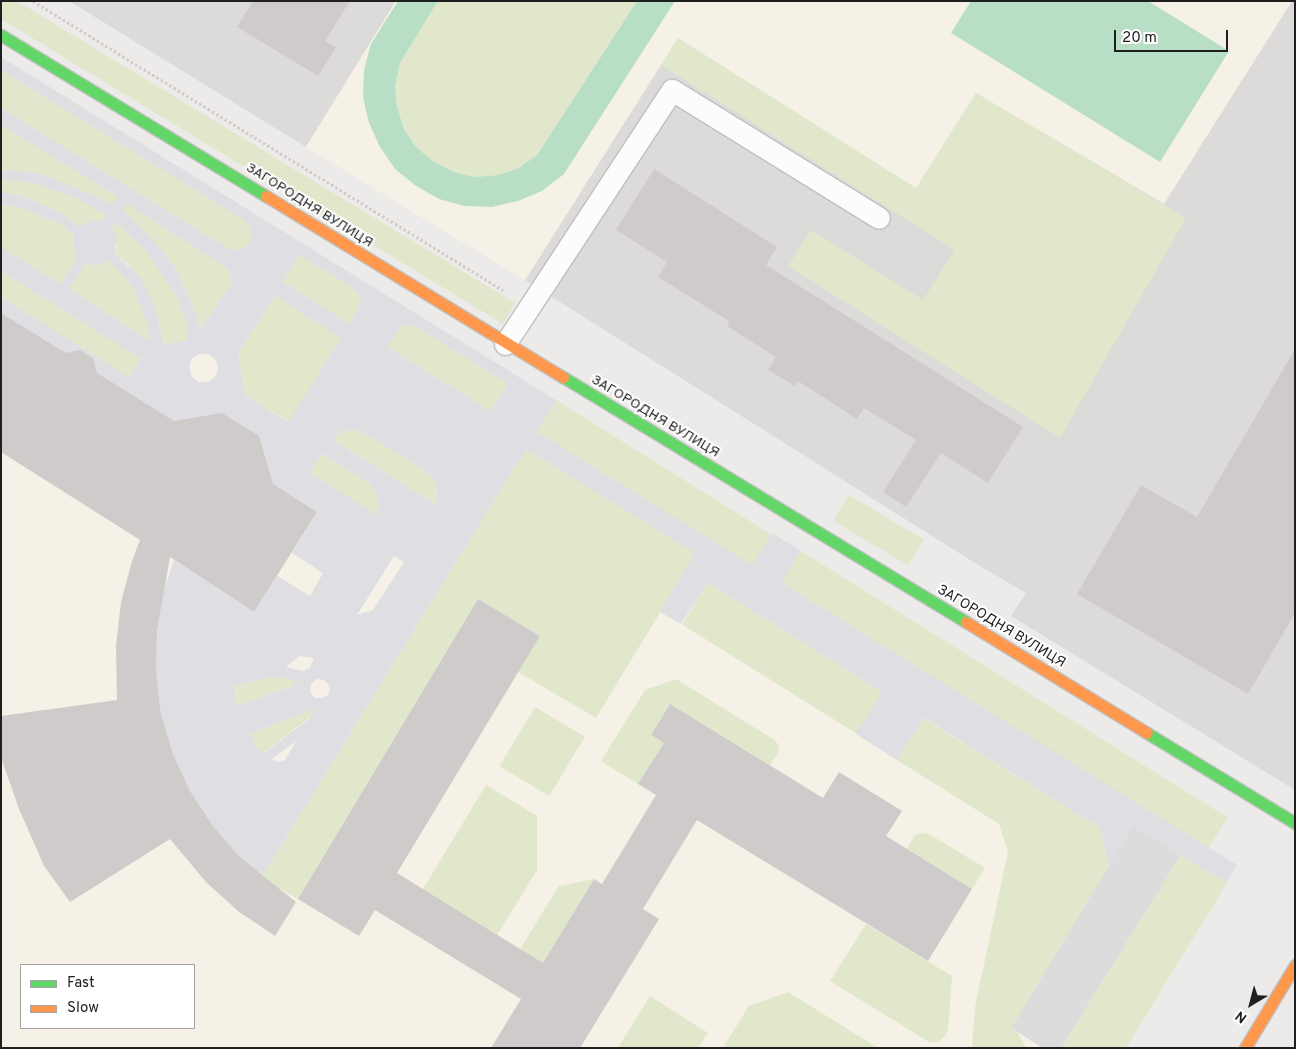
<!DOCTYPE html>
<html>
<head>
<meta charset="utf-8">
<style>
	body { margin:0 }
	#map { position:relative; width:1296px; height:1049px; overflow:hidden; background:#edebe9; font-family:Overpass,sans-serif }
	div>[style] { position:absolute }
	.residential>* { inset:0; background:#dcdbda }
	.education>* { inset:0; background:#f5f1e6 }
	.grass>* { inset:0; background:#e0e7cb; transform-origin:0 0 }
	.pitch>* { inset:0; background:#b9dec6 }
	.parking>* { inset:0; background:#dddcdc }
	.plaza>* { inset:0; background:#dfdfe3 }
	.building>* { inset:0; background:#cecbca }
	.path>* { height:3px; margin-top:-1.5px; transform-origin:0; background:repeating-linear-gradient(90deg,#d5c9ca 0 2.5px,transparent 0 5px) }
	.roads { filter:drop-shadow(1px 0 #c0c0bf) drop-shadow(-1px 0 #c0c0bf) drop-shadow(0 1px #c0c0bf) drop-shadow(0 -1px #c0c0bf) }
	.lane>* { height:21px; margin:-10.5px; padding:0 10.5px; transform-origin:10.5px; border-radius:10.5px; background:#fcfcfc }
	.fast>* { height:11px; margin:-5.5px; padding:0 5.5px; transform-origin:5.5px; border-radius:5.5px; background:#63d668 }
	.slow>* { height:11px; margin:-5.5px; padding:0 5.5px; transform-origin:5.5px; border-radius:5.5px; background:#ff974d }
	span { translate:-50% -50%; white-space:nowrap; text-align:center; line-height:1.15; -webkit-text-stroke:4px #fff; paint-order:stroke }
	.street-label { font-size:14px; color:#1f1f1f }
	.frame { position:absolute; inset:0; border:2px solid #1f1f1f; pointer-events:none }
	.legend { position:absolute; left:20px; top:964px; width:175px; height:65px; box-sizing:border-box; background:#fff; border:1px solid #a5a5a5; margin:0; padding:6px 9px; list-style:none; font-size:15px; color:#1f1f1f }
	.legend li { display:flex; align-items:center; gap:10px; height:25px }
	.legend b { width:25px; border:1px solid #a5a5a5 }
	.north { position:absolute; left:1226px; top:979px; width:50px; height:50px; -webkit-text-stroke:4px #fff; paint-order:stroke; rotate:217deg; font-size:14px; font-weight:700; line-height:20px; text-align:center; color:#1f1f1f }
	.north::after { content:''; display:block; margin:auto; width:18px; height:22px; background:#1f1f1f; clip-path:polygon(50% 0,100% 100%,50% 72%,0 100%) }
	.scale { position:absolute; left:1114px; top:30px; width:114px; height:22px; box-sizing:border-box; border:2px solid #1f1f1f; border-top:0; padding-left:6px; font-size:15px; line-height:18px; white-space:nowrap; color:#1f1f1f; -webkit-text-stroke:4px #fff; paint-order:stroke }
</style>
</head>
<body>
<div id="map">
	<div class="residential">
		<div style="clip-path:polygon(69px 1px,396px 1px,306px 147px)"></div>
		<div style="clip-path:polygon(1292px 1px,1295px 1px,1295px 790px,1011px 616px,1026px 593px,983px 568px,525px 280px,678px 38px,916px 188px)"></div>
	</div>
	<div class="education">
		<div style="clip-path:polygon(396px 1px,1292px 1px,1164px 204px,976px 93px,916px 189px,678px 38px,525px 280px,306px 147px)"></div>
		<div style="clip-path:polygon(evenodd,1px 170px,1227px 883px,1126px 1048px,1px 1048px,1px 170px,21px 965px,194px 965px,194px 1028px,21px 1028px,21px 965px)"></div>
	</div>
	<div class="grass">
		<div style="clip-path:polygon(1px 1px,17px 1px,515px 303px,503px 324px,1px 19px)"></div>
		<div style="clip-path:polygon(438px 1px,637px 1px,537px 155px,519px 168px,498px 175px,475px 177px,454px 172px,434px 162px,416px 147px,404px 129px,397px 107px,395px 86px,400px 63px)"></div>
		<div style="clip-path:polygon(678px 38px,916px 188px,976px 93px,1186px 218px,1060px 438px,788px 266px,811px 230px,923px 300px,955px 250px,661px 65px)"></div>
		<div style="clip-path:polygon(1px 70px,244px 220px,250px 227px,252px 235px,250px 243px,243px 248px,236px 250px,227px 248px,1px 108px)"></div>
		<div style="clip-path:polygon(1px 125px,118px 197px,114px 205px,39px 173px,1px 170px)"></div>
		<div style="clip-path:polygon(1px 179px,36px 184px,74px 197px,107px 215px,103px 222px,93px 220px,79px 227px,63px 214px,26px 197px,1px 192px)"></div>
		<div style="clip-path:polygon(1px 204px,21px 208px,59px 223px,74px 235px,73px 249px,77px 258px,60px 284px,1px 247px)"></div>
		<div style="clip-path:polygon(127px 204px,230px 270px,231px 284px,198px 332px,198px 317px,174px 266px,152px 239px,123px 210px)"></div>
		<div style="clip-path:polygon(115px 222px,144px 248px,177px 297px,188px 326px,188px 340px,163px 346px,159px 322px,130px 266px,115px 254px,117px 247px,112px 228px)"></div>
		<div style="clip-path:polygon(299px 255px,353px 288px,359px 294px,361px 302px,350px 324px,283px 282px)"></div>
		<div style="clip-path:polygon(108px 261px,132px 285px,147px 324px,149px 340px,68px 289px,86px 264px,96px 266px)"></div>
		<div style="left:1px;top:271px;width:165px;height:26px;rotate:32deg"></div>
		<div style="clip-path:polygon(275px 296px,341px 338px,289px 422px,245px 395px,238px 354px)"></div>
		<div style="clip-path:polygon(409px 325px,417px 327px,508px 384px,491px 411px,386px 346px,401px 327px)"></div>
		<div style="left:556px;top:400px;width:254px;height:37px;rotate:32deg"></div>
		<div style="clip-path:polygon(353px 430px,365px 434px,426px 471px,434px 480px,437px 492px,435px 504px,331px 438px,341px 432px)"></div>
		<div style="clip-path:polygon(526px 449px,696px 553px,596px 718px,518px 672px,540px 636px,478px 599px,298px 899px,272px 884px,263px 875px)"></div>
		<div style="clip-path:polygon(321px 454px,367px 482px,376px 492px,379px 504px,377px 516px,310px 473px)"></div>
		<div style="left:849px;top:495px;width:87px;height:30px;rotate:31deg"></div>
		<div style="left:801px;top:551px;width:503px;height:37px;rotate:32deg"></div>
		<div style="left:708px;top:583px;width:207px;height:49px;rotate:32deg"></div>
		<div style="clip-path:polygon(272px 677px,295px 680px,294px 686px,237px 705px,233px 686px)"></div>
		<div style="clip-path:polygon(676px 679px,773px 739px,778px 744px,779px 752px,770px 765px,670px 704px,651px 735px,664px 743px,638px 784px,601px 761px,645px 690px)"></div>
		<div style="left:535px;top:707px;width:58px;height:69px;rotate:31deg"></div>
		<div style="clip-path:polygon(314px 708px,310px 717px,263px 753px,255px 745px,250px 734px)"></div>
		<div style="clip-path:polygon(923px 718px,1100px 828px,1109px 866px,1011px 1028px,1018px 1033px,1026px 1048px,972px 1048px,975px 1007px,1008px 852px,999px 824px,897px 760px)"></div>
		<div style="clip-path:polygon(486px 785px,537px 816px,537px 870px,497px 935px,423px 889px)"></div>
		<div style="clip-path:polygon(922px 833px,929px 834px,985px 868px,972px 889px,907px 849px,915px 835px)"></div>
		<div style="clip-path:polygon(1181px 855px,1227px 883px,1126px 1048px,1061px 1048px)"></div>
		<div style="clip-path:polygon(594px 879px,543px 963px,520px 949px,559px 886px)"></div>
		<div style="clip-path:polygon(866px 924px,952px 976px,948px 1030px,944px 1037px,938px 1042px,929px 1042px,830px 981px)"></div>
		<div style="clip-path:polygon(788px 992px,878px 1048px,723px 1048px,749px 1006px)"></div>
		<div style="clip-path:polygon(650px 996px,708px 1033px,698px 1048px,618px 1048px)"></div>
	</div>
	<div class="pitch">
		<div style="clip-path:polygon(398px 1px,438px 1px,400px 63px,395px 86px,397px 107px,404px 129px,416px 147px,434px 162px,454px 172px,475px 177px,498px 175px,519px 168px,537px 155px,637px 1px,675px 1px,564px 174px,542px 191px,518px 201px,492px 207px,465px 206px,439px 199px,416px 186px,395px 169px,380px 147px,369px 123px,363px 97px,364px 70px,371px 44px)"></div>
		<div style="clip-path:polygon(971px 1px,1148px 1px,1229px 51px,1160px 162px,951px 33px)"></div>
	</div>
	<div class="parking">
		<div style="clip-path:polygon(1133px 826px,1181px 855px,1061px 1048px,1043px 1048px,1011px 1028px)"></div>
	</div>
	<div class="plaza">
		<div style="clip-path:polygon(evenodd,1px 57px,556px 400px,537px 432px,752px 565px,772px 533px,801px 551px,782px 583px,1237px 865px,1227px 883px,1133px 826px,1109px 866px,1100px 828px,924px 718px,897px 760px,856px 734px,882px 692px,708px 583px,681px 624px,660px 612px,695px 553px,526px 449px,263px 875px,257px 871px,240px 857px,213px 826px,190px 791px,173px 754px,161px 714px,156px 673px,157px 631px,164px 590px,174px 560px,254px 612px,277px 576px,310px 596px,323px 573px,292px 553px,317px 512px,1px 313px,1px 297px,129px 377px,141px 359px,1px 271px,1px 247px,60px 284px,77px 258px,73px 249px,74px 235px,59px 223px,21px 208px,1px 204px,1px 192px,26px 197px,63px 214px,79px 227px,93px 220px,103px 221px,107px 215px,74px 197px,36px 184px,1px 179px,1px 170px,39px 173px,113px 204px,118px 197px,1px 125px,1px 108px,227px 248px,235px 250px,243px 248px,250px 243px,252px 235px,250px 227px,244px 220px,1px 70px,1px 57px,127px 204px,230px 270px,231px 284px,199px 331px,198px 317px,174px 266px,152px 239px,123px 210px,127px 204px,1px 57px,115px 222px,144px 248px,177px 297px,188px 326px,188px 340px,163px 345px,159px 322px,151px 298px,141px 278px,115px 254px,117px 237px,112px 228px,115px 222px,1px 57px,299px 255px,353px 288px,359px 294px,361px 302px,350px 324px,283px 282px,299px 255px,1px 57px,108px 261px,132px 285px,147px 324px,149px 340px,69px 289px,86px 264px,96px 266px,108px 261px,1px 57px,275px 296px,341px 338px,288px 422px,245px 395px,238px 354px,275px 296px,1px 57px,408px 325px,417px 327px,508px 384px,491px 411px,387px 347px,400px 327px,408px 325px,1px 57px,199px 354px,208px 354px,215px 359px,218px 368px,215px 377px,208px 382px,199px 382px,192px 377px,189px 368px,191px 359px,199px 354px,1px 57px,353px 430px,365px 434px,426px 471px,434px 480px,437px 492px,435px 504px,332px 439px,341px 432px,353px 430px,1px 57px,322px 454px,367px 482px,376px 492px,379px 504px,377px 515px,310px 473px,322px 454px,1px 57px,394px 556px,404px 562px,373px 610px,357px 615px,394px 556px,1px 57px,299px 656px,314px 658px,310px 668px,302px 671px,286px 667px,299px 656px,1px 57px,272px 677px,295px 680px,294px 686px,237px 705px,233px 686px,272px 677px,1px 57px,317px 679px,324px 680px,330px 686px,329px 694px,323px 698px,315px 698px,310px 692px,311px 684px,317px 679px,1px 57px,313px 709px,310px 718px,264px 753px,255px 745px,250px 734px,313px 709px,1px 57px,296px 741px,285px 760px,278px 762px,272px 759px,296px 741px)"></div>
	</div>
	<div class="building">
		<div style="clip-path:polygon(253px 1px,350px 1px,325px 41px,336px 47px,318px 76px,237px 27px)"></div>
		<div style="clip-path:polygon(654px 169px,777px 247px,766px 265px,1023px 427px,988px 483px,941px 453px,906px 507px,883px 492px,916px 440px,864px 408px,857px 419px,798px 381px,795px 386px,768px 370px,776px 357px,727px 326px,729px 321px,658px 277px,667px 262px,616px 230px)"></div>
		<div style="clip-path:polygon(1px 313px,66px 353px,80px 350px,93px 358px,97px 373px,174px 421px,222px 413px,259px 436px,273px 484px,317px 512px,254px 612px,170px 557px,157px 631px,156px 670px,161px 714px,173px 754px,190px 791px,213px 826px,240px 857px,296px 902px,275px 936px,238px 911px,206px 882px,170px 839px,70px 902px,44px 866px,19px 809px,2px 760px,1px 716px,117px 700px,116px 646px,121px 602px,132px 561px,140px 540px,1px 452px)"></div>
		<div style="clip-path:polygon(1295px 349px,1295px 613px,1248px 694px,1077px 594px,1141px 485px,1197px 517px)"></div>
		<div style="clip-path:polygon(478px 599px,540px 636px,397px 873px,543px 963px,594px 879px,602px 884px,656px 795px,638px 784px,664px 743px,651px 735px,670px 704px,823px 798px,839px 772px,902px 811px,886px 836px,972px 889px,928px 961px,697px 820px,643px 909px,659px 919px,580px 1048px,491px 1048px,521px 999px,375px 910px,359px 936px,298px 899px)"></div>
	</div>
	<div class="path">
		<div style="left:33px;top:1px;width:552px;rotate:31.59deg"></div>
	</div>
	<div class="roads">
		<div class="lane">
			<div style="left:505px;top:344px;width:304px;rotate:-56.7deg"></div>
			<div style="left:672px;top:90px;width:243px;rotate:31.7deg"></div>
		</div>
		<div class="fast">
			<div style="left:1px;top:35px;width:310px;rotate:31.3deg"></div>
			<div style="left:563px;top:377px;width:472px;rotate:31.3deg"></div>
			<div style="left:1147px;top:733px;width:173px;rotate:31.3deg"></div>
		</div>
		<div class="slow">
			<div style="left:266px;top:196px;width:348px;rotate:31.4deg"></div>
			<div style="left:966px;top:622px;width:212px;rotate:31.5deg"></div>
			<div style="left:1245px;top:1048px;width:97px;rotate:-58.9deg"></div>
		</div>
	</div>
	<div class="street-label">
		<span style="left:309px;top:206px;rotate:32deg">ЗАГОРОДНЯ ВУЛИЦЯ</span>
		<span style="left:655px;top:417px;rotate:31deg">ЗАГОРОДНЯ ВУЛИЦЯ</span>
		<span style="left:1001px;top:627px;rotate:31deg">ЗАГОРОДНЯ ВУЛИЦЯ</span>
	</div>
	<div class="frame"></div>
	<ul class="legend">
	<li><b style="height:6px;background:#63d668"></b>Fast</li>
	<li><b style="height:6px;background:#ff974d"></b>Slow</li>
	</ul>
	<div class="north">N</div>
	<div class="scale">20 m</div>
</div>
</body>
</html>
